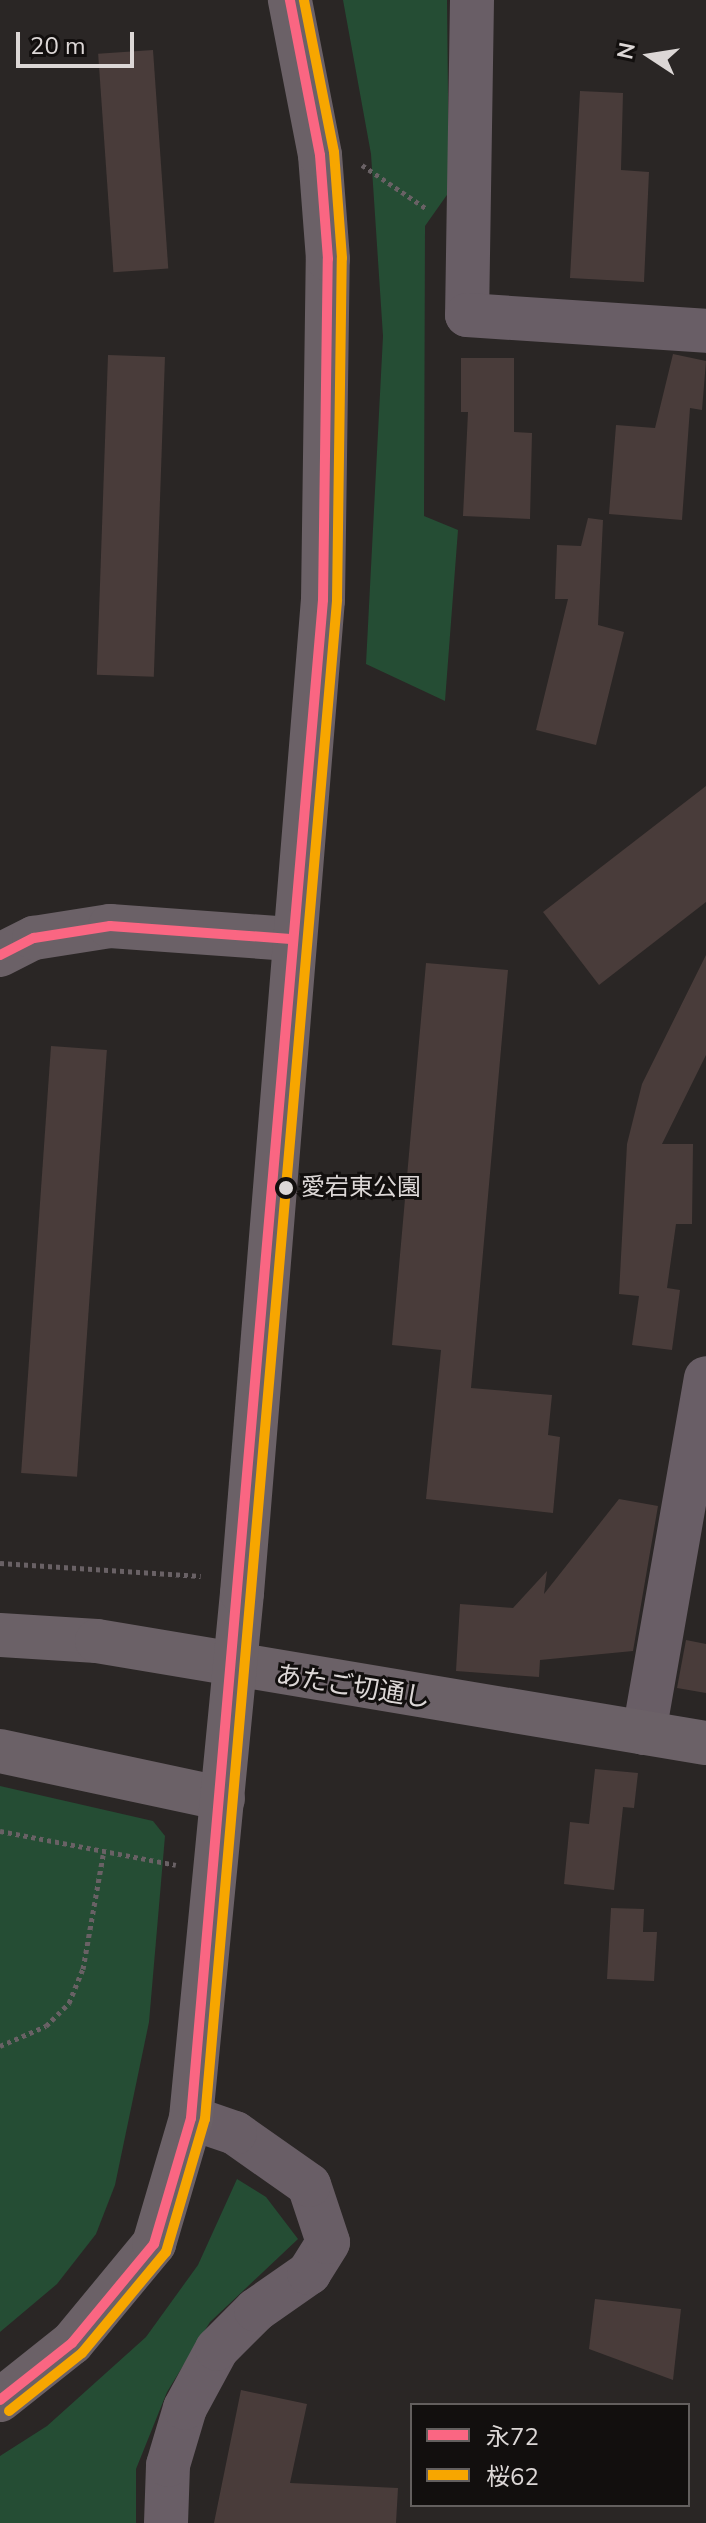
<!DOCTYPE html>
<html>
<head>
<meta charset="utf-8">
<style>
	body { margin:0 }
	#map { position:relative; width:706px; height:2523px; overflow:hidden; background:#2a2625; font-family:"Nunito Sans","Noto Sans JP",sans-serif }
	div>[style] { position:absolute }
	.green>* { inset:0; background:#254d34 }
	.building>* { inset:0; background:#493c3a; transform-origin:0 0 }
	.path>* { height:5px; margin-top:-2.5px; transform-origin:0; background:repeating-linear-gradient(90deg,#696165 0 4px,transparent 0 8px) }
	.street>* { height:44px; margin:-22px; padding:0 22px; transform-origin:22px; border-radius:22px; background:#695e66 }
	.secondary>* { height:44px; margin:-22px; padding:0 22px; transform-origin:22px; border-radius:22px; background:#6b6167 }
	.bus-1>* { height:10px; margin:-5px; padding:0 5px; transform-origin:5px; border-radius:5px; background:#fa6682 }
	.bus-2>* { height:10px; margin:-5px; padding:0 5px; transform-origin:5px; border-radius:5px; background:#f7a600 }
	.dots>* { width:22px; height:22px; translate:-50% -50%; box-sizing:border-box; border:4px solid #120f0e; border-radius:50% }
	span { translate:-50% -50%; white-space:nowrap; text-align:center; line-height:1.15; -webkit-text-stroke:6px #120f0e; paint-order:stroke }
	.bus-label { font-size:24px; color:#dcd7d6 }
	.left { translate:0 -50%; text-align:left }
	.street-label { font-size:26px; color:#dcd7d6 }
	.legend { position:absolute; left:410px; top:2403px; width:280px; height:104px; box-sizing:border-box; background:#120f0e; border:2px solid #635f5e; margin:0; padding:10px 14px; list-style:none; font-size:24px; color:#dcd7d6 }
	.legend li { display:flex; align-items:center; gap:16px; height:40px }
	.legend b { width:40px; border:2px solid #635f5e }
	.north { position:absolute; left:610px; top:16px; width:80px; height:80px; -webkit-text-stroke:6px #120f0e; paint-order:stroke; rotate:282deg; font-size:22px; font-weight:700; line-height:32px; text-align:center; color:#dcd7d6 }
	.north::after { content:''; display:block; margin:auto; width:28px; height:36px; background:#dcd7d6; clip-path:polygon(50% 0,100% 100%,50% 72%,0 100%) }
	.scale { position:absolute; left:16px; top:32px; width:118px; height:36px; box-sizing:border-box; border:4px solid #dcd7d6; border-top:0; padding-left:10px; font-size:24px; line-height:28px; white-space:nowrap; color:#dcd7d6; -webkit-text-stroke:6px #120f0e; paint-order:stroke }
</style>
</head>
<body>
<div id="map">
	<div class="green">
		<div style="clip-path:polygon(343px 0,447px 0,449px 192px,425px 226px,424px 516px,458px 530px,445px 701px,366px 664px,383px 336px,371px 154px)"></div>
		<div style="clip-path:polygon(0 1786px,153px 1821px,165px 1836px,149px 2022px,115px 2185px,96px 2234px,57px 2284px,0 2332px)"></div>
		<div style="clip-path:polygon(237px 2179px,266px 2197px,298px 2239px,210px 2322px,167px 2392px,136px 2469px,136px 2523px,0 2523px,0 2456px,47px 2426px,146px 2337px,198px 2265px)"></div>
	</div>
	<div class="building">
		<div style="left:153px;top:50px;width:219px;height:55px;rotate:86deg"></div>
		<div style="clip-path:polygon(580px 91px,623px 93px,621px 170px,649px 172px,644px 282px,570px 278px)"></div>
		<div style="clip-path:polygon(673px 354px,706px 361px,702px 410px,690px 408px,682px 520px,609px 514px,616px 425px,655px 428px)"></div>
		<div style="left:108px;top:355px;width:57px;height:320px;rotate:2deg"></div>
		<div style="clip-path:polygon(461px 358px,514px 358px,514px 432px,532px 433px,530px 519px,463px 516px,468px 412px,461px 412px)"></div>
		<div style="clip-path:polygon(588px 518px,603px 520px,598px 625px,624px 632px,596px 745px,536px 730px,568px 599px,555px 599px,557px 545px,581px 546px)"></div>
		<div style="clip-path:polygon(706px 786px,706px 902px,599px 985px,543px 912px)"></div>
		<div style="clip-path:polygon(706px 955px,706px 1055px,662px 1144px,693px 1144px,692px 1224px,676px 1224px,667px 1288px,680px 1290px,672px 1350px,632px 1345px,639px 1296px,619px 1294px,627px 1144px,642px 1084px)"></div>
		<div style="clip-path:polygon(426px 963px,508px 970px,471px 1388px,552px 1395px,548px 1435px,560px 1437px,553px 1513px,426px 1499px,441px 1350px,392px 1345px)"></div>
		<div style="left:51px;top:1046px;width:56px;height:428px;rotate:4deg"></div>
		<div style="clip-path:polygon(619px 1499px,658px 1506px,633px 1651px,540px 1660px,539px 1677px,456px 1671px,460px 1604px,513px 1608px,547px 1571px,544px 1594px)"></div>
		<div style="clip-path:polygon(686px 1640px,706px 1644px,706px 1693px,677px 1688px)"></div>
		<div style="clip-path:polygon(595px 1769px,638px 1773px,634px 1808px,623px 1807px,614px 1890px,564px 1884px,570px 1822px,589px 1824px)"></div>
		<div style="clip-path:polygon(611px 1908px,644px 1909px,643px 1932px,657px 1932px,654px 1981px,607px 1979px)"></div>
		<div style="clip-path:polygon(595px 2299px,681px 2309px,673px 2380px,589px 2349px)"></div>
		<div style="clip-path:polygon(241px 2390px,307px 2404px,290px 2483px,398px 2488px,396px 2523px,214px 2523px)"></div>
	</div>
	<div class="path">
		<div style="left:362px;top:165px;width:78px;rotate:34.1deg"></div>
		<div style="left:0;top:1563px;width:201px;rotate:3.7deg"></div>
		<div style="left:0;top:1831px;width:179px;rotate:10.9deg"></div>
		<div style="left:0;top:2046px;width:50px;rotate:-23.5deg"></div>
		<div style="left:46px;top:2026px;width:33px;rotate:-45deg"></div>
		<div style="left:69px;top:2003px;width:37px;rotate:-68deg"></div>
		<div style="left:83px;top:1969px;width:116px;rotate:-80deg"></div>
	</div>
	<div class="street">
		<div style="left:472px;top:0;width:315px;rotate:90.9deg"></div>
		<div style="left:467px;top:315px;width:240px;rotate:3.8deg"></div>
		<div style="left:644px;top:1733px;width:360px;rotate:-80.1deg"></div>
		<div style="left:166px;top:2523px;width:58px;rotate:-88deg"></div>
		<div style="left:168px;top:2465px;width:59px;rotate:-73.4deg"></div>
		<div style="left:185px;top:2408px;width:67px;rotate:-61.5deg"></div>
		<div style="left:217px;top:2349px;width:55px;rotate:-45deg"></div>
		<div style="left:256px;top:2310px;width:65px;rotate:-34.9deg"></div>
		<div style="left:309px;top:2273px;width:36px;rotate:-58deg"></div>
		<div style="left:328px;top:2242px;width:60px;rotate:-108.4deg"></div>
		<div style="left:309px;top:2185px;width:90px;rotate:-144.9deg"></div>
		<div style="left:235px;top:2133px;width:46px;rotate:-161.2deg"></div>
	</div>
	<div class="secondary">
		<div style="left:0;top:955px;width:38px;rotate:-27deg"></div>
		<div style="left:34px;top:938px;width:77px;rotate:-9deg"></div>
		<div style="left:110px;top:926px;width:181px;rotate:4.1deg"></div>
		<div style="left:0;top:1635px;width:97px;rotate:3.5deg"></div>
		<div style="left:97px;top:1641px;width:617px;rotate:9.51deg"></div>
		<div style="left:0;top:1751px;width:228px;rotate:12.1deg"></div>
		<div style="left:0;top:2400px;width:92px;rotate:-38.4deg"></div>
		<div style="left:72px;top:2343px;width:129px;rotate:-50.4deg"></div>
		<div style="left:154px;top:2244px;width:131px;rotate:-73.6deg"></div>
		<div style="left:191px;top:2118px;width:527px;rotate:-84.45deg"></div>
		<div style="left:242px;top:1593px;width:996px;rotate:-85.34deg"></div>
		<div style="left:323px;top:600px;width:341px;rotate:-89.2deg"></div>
		<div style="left:328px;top:259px;width:104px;rotate:-94.4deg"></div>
		<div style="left:320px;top:155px;width:158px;rotate:-101deg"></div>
	</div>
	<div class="bus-1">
		<div style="left:0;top:955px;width:38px;rotate:-27deg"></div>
		<div style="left:34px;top:938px;width:77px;rotate:-9deg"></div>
		<div style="left:110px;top:926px;width:181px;rotate:4.1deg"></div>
		<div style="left:0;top:2400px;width:92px;rotate:-38.4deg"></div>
		<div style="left:72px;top:2343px;width:129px;rotate:-50.4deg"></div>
		<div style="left:154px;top:2244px;width:131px;rotate:-73.6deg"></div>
		<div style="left:191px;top:2118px;width:1524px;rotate:-85.03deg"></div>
		<div style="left:323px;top:600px;width:341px;rotate:-89.2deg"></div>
		<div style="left:328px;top:259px;width:104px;rotate:-94.4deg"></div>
		<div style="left:320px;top:155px;width:158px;rotate:-101deg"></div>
	</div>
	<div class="bus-2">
		<div style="left:9px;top:2411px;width:93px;rotate:-38.5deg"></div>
		<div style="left:82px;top:2353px;width:131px;rotate:-50.3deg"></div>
		<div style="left:166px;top:2252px;width:139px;rotate:-73.7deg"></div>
		<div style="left:205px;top:2119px;width:1525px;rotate:-85.03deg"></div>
		<div style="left:337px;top:600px;width:342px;rotate:-89.2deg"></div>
		<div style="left:342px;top:258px;width:106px;rotate:-94.3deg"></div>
		<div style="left:334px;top:152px;width:155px;rotate:-101.2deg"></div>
	</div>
	<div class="dots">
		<div style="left:286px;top:1188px;background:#dcd7d6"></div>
	</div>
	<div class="bus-label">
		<span class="left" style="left:301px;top:1188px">愛宕東公園</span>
	</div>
	<div class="street-label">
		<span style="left:353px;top:1687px;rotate:9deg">あたご切通し</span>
	</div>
	<ul class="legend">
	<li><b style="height:10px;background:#fa6682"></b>永72</li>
	<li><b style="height:10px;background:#f7a600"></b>桜62</li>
	</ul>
	<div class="north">N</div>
	<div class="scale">20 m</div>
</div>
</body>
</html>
